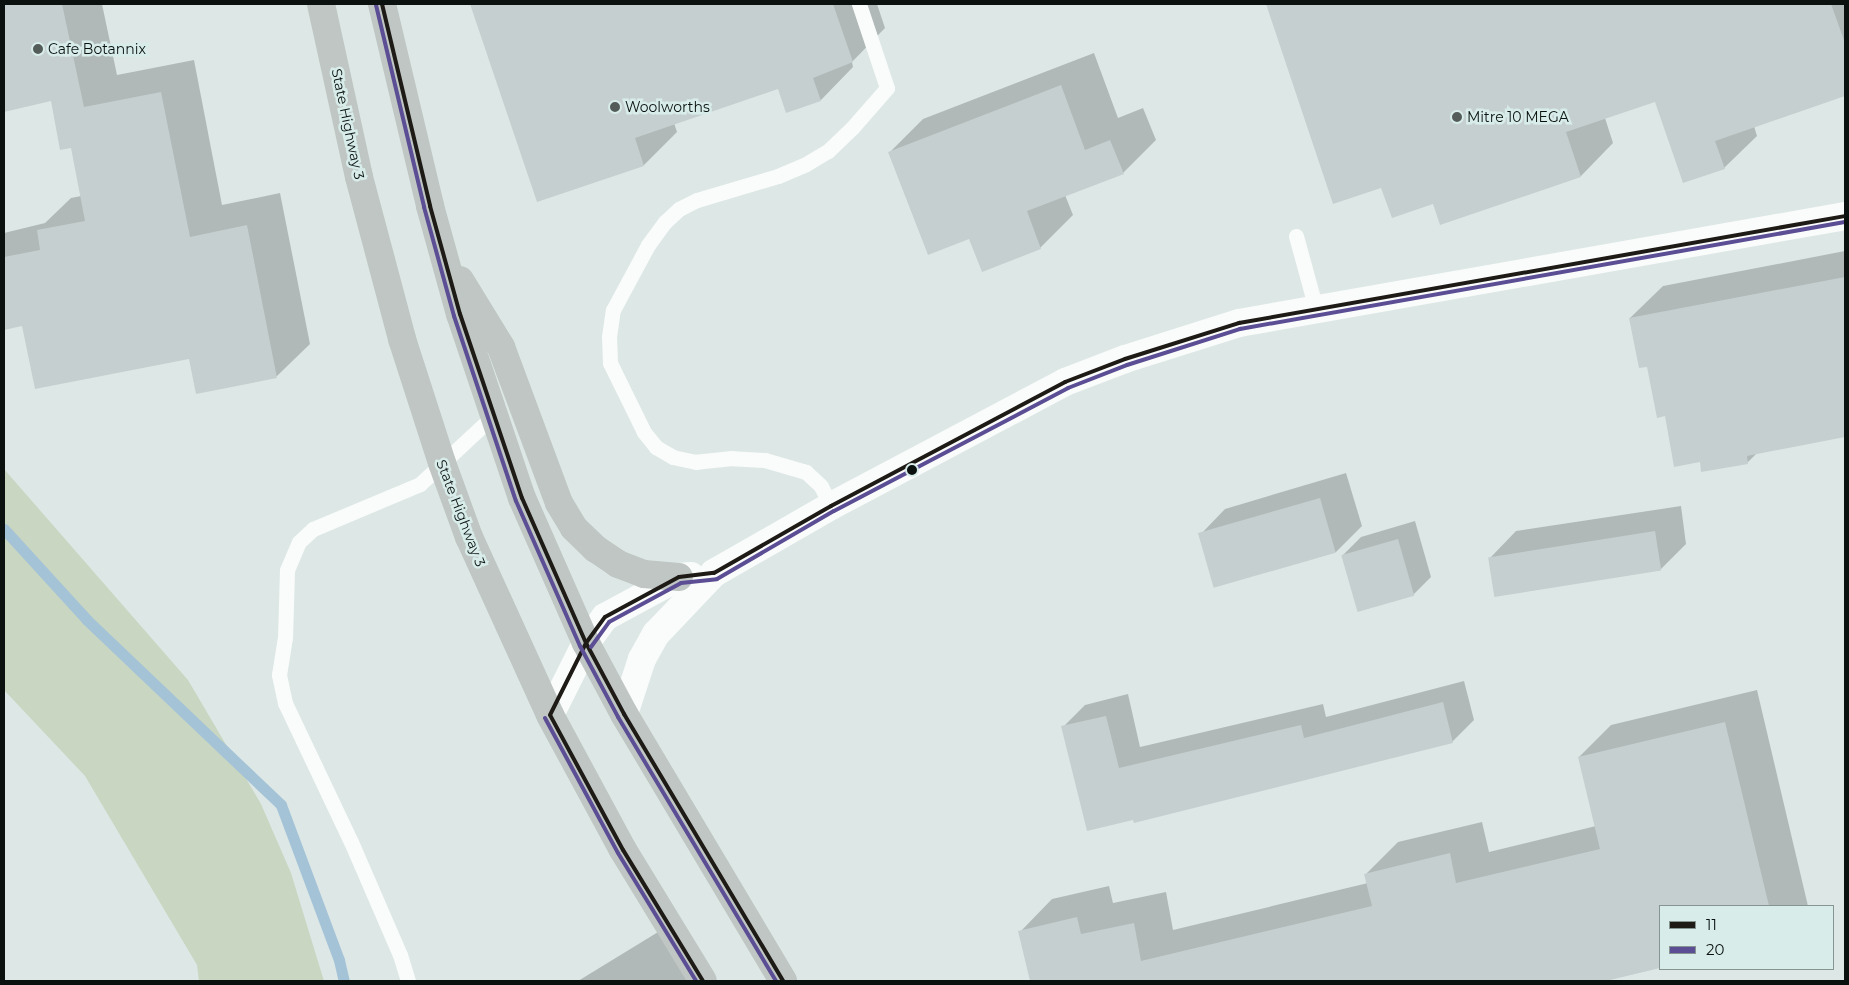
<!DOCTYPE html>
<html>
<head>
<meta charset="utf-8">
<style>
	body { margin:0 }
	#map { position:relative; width:1849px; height:985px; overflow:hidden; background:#dde8e6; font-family:Montserrat,sans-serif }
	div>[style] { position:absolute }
	.green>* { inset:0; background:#c9d6c2 }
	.shadow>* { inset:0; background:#0003 }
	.stream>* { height:11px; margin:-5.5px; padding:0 5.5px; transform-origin:5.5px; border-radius:5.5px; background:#a4c3d7 }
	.building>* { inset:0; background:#c6cfcf; transform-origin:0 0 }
	.service>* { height:15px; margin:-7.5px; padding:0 7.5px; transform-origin:7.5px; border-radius:7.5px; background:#fafcfb }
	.minor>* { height:28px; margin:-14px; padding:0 14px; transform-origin:14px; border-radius:14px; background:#fafcfb }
	.trunk>* { height:28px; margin:-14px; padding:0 14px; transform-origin:14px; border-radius:14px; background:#bfc6c3 }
	.bus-1>* { height:4px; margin:-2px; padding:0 2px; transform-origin:2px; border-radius:2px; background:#1e1a16 }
	.bus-2>* { height:4px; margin:-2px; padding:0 2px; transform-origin:2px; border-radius:2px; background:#5c4e94 }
	.dots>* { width:14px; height:14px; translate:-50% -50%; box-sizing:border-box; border:2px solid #d8ede9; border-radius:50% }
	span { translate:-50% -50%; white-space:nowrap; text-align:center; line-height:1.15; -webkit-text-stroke:5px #d8ede9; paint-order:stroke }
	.poi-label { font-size:14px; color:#0a110f }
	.left { translate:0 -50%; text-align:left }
	.street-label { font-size:14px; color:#0a110f }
	.frame { position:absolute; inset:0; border:5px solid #0a110f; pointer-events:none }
	.legend { position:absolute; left:1659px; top:905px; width:175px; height:65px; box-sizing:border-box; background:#d8ede9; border:1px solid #869592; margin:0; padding:6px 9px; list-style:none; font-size:15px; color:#0a110f }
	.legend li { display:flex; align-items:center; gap:10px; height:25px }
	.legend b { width:25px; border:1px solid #869592 }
</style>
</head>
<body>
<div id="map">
	<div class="green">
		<div style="clip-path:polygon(4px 469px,188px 680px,261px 804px,291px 873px,324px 981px,199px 981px,197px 965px,85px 776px,4px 690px)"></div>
	</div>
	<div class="shadow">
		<div style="clip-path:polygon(4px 4px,102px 4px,117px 75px,194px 60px,222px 205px,280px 193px,310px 344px,277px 376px,197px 392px,190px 358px,23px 324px,4px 328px,4px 233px,45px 223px,71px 198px,81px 196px,72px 147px,52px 100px,4px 110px)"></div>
		<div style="clip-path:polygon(471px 4px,877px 4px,885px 28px,852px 62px,853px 67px,821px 100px,779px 88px,674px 123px,677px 132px,644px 165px,538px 201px)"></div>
		<div style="clip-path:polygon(1267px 4px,1845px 4px,1845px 95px,1754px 126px,1757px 136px,1724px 168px,1656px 100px,1605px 118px,1613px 143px,1581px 176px,1434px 202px,1382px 186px,1334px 202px)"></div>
		<div style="clip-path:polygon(1094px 53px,1118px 118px,1143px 108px,1156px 140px,1123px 173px,1065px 195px,1073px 215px,1040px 248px,970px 237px,890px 152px,923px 119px)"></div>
		<div style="clip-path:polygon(1845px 251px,1845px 436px,1758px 452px,1748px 462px,1702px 471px,1701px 461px,1666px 415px,1630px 318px,1663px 286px)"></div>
		<div style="clip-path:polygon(1346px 473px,1362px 526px,1336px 552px,1199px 536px,1225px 509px)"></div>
		<div style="clip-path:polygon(1681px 506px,1686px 544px,1660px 570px,1490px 558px,1516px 531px)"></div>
		<div style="clip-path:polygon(1415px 521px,1431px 577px,1413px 595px,1343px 555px,1361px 537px)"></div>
		<div style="clip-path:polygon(1464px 681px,1474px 720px,1452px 742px,1135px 821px,1063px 727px,1085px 705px,1128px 694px,1140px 747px,1323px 704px,1326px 717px)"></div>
		<div style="clip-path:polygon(1757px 690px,1808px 906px,1660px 906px,1660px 967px,1601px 981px,1031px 981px,1020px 932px,1052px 899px,1109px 886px,1113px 903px,1166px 892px,1173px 930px,1368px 883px,1366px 874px,1398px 842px,1482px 822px,1489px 852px,1596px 826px,1579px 757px,1611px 725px)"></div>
		<div style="clip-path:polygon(663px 929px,695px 981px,578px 981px)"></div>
	</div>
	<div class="stream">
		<div style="left:4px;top:529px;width:123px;rotate:47.6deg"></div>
		<div style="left:87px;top:620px;width:268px;rotate:43.6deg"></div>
		<div style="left:281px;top:805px;width:165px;rotate:69.5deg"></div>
		<div style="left:339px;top:960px;width:22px;rotate:77deg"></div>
	</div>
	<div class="building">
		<div style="clip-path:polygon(4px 4px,62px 4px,84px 107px,161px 92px,190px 237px,247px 225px,277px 378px,196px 394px,189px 359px,35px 389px,22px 326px,4px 330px,4px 257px,40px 250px,37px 230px,85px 221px,71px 148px,60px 150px,51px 101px,4px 112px)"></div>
		<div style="clip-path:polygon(470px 4px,833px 4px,853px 62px,813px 78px,821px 101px,786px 113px,778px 89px,635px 138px,644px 166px,537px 202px)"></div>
		<div style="clip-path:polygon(1266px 4px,1831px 4px,1845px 43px,1845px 96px,1715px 141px,1725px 169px,1683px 183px,1655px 102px,1566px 132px,1581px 177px,1440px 225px,1433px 204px,1392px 218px,1381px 188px,1333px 204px)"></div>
		<div style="clip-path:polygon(1061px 85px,1085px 150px,1110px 140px,1124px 174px,1027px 211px,1041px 249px,982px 272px,969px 239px,928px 255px,888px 152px)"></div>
		<div style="clip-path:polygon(1845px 277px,1845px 437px,1747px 456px,1748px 464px,1701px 472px,1700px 462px,1674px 467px,1665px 416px,1657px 418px,1647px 367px,1639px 368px,1629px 318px)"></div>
		<div style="left:1320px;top:498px;width:57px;height:127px;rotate:74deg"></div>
		<div style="left:1655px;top:531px;width:40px;height:169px;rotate:81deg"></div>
		<div style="left:1398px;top:539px;width:59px;height:59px;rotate:74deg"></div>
		<div style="clip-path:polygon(1443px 702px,1453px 743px,1134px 823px,1133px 820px,1087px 831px,1061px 726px,1106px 716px,1119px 768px,1301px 725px,1304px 738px)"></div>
		<div style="clip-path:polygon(1725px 722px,1769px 906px,1660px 906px,1660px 968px,1606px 981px,1030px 981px,1018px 931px,1077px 917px,1081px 934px,1134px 923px,1141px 961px,1372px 906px,1364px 874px,1450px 853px,1456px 883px,1600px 849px,1578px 757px)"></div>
	</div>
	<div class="service">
		<div style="left:1296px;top:236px;width:76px;rotate:74.7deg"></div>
		<div style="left:831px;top:506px;width:22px;rotate:-117deg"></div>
		<div style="left:821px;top:486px;width:21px;rotate:-137deg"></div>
		<div style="left:806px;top:472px;width:43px;rotate:-163.7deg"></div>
		<div style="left:765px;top:460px;width:33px;rotate:-177deg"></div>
		<div style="left:732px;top:458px;width:36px;rotate:174deg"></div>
		<div style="left:696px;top:462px;width:24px;rotate:-168deg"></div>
		<div style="left:673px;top:457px;width:20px;rotate:-150deg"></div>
		<div style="left:656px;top:447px;width:19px;rotate:-129deg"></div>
		<div style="left:644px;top:432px;width:77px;rotate:-116.2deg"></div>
		<div style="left:610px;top:363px;width:26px;rotate:-92deg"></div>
		<div style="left:609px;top:337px;width:27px;rotate:-82deg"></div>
		<div style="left:613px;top:310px;width:74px;rotate:-61.7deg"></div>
		<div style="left:648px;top:245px;width:29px;rotate:-54deg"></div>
		<div style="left:665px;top:222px;width:19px;rotate:-43deg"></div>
		<div style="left:679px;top:209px;width:20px;rotate:-27deg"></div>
		<div style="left:697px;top:200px;width:84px;rotate:-16.5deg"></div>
		<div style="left:778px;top:176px;width:30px;rotate:-23deg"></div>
		<div style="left:806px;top:164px;width:26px;rotate:-31deg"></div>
		<div style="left:828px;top:151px;width:33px;rotate:-44deg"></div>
		<div style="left:852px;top:128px;width:53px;rotate:-48.8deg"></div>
		<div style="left:887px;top:88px;width:89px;rotate:-108.4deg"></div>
		<div style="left:408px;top:981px;width:27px;rotate:-107deg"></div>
		<div style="left:400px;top:955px;width:123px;rotate:-113.4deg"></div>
		<div style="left:351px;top:842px;width:154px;rotate:-115.4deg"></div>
		<div style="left:285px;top:703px;width:29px;rotate:-102deg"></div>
		<div style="left:279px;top:675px;width:37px;rotate:-81deg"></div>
		<div style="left:285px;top:638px;width:68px;rotate:-88.3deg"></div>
		<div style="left:287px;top:570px;width:30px;rotate:-67deg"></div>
		<div style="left:299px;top:542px;width:19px;rotate:-43deg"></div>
		<div style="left:313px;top:529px;width:116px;rotate:-22.8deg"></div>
		<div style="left:420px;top:484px;width:101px;rotate:-43deg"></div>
	</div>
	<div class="minor">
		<div style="left:624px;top:714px;width:58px;rotate:-71.9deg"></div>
		<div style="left:642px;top:659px;width:29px;rotate:-61deg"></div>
		<div style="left:656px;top:634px;width:84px;rotate:-46.4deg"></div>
		<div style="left:714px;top:573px;width:135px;rotate:-29.8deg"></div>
		<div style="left:831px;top:506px;width:265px;rotate:-27.9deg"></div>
		<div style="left:1065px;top:382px;width:64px;rotate:-21deg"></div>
		<div style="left:1125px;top:359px;width:120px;rotate:-17.5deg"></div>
		<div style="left:1239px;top:323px;width:615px;rotate:-10.01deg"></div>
		<div style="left:550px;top:715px;width:80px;rotate:-63.4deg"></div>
		<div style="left:586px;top:643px;width:32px;rotate:-54deg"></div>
		<div style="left:605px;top:617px;width:84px;rotate:-28.4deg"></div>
		<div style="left:679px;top:577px;width:12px;rotate:-5deg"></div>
	</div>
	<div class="trunk">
		<div style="left:321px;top:4px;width:177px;rotate:77.6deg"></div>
		<div style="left:359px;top:177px;width:168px;rotate:75.1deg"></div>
		<div style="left:402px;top:339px;width:130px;rotate:72.1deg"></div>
		<div style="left:442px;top:463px;width:79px;rotate:70deg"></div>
		<div style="left:469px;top:537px;width:196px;rotate:65.5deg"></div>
		<div style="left:550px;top:715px;width:153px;rotate:61.6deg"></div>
		<div style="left:623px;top:850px;width:153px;rotate:58.6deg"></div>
		<div style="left:382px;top:4px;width:208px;rotate:76.6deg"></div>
		<div style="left:430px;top:206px;width:112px;rotate:74.5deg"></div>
		<div style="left:460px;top:314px;width:194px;rotate:71.4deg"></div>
		<div style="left:522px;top:498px;width:158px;rotate:66.2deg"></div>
		<div style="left:586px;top:643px;width:81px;rotate:61.8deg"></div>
		<div style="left:624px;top:714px;width:311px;rotate:59.2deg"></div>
		<div style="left:460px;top:280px;width:79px;rotate:58.5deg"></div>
		<div style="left:501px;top:347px;width:166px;rotate:69.6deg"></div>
		<div style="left:559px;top:503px;width:29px;rotate:59deg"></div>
		<div style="left:574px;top:528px;width:30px;rotate:44deg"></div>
		<div style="left:596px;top:549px;width:27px;rotate:34deg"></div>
		<div style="left:618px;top:564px;width:28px;rotate:21deg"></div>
		<div style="left:644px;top:574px;width:35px;rotate:5deg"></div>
	</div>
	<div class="bus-1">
		<div style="left:382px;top:4px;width:208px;rotate:76.6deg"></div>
		<div style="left:430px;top:206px;width:112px;rotate:74.5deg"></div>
		<div style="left:460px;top:314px;width:194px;rotate:71.4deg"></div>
		<div style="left:522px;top:498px;width:158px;rotate:66.2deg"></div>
		<div style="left:586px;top:643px;width:81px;rotate:61.8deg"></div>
		<div style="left:624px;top:714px;width:311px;rotate:59.2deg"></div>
		<div style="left:703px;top:981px;width:153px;rotate:-121.4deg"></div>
		<div style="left:623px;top:850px;width:153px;rotate:-118.4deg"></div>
		<div style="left:550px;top:715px;width:80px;rotate:-63.4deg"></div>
		<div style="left:586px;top:643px;width:32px;rotate:-54deg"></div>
		<div style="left:605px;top:617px;width:84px;rotate:-28.4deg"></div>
		<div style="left:679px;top:577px;width:35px;rotate:-7deg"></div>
		<div style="left:714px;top:573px;width:135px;rotate:-29.8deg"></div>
		<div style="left:831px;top:506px;width:265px;rotate:-27.9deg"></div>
		<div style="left:1065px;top:382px;width:64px;rotate:-21deg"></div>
		<div style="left:1125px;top:359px;width:120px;rotate:-17.5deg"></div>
		<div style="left:1239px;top:323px;width:615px;rotate:-10.01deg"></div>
	</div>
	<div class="bus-2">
		<div style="left:376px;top:5px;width:208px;rotate:76.6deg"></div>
		<div style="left:424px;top:207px;width:113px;rotate:74.6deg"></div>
		<div style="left:454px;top:316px;width:195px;rotate:71.5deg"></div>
		<div style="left:516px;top:501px;width:158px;rotate:66.2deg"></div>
		<div style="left:580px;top:646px;width:81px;rotate:61.8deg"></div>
		<div style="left:618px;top:717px;width:308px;rotate:59.1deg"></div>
		<div style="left:591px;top:647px;width:31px;rotate:-54deg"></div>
		<div style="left:609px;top:622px;width:82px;rotate:-28.4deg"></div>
		<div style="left:681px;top:583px;width:36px;rotate:-6deg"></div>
		<div style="left:717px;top:579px;width:135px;rotate:-30.2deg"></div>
		<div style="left:834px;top:511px;width:264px;rotate:-27.7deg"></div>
		<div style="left:1068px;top:388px;width:63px;rotate:-21.3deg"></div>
		<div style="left:1127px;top:365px;width:119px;rotate:-17.7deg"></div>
		<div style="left:1240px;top:329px;width:614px;rotate:-10.03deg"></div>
		<div style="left:545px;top:718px;width:153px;rotate:61.6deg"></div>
		<div style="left:618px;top:853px;width:150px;rotate:58.6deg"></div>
	</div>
	<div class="dots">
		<div style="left:38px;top:49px;background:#545c5a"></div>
		<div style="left:615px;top:107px;background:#545c5a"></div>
		<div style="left:1457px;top:117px;background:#545c5a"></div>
		<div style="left:912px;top:470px;background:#0a110f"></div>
	</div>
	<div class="poi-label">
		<span class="left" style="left:48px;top:49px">Cafe Botannix</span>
		<span class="left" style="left:625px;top:107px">Woolworths</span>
		<span class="left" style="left:1467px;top:117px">Mitre 10 MEGA</span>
	</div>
	<div class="street-label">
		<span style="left:348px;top:124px;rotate:78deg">State Highway 3</span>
		<span style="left:461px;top:513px;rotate:69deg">State Highway 3</span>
	</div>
	<div class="frame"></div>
	<ul class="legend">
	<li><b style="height:6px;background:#1e1a16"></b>11</li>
	<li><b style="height:6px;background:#5c4e94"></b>20</li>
	</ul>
</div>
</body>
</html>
